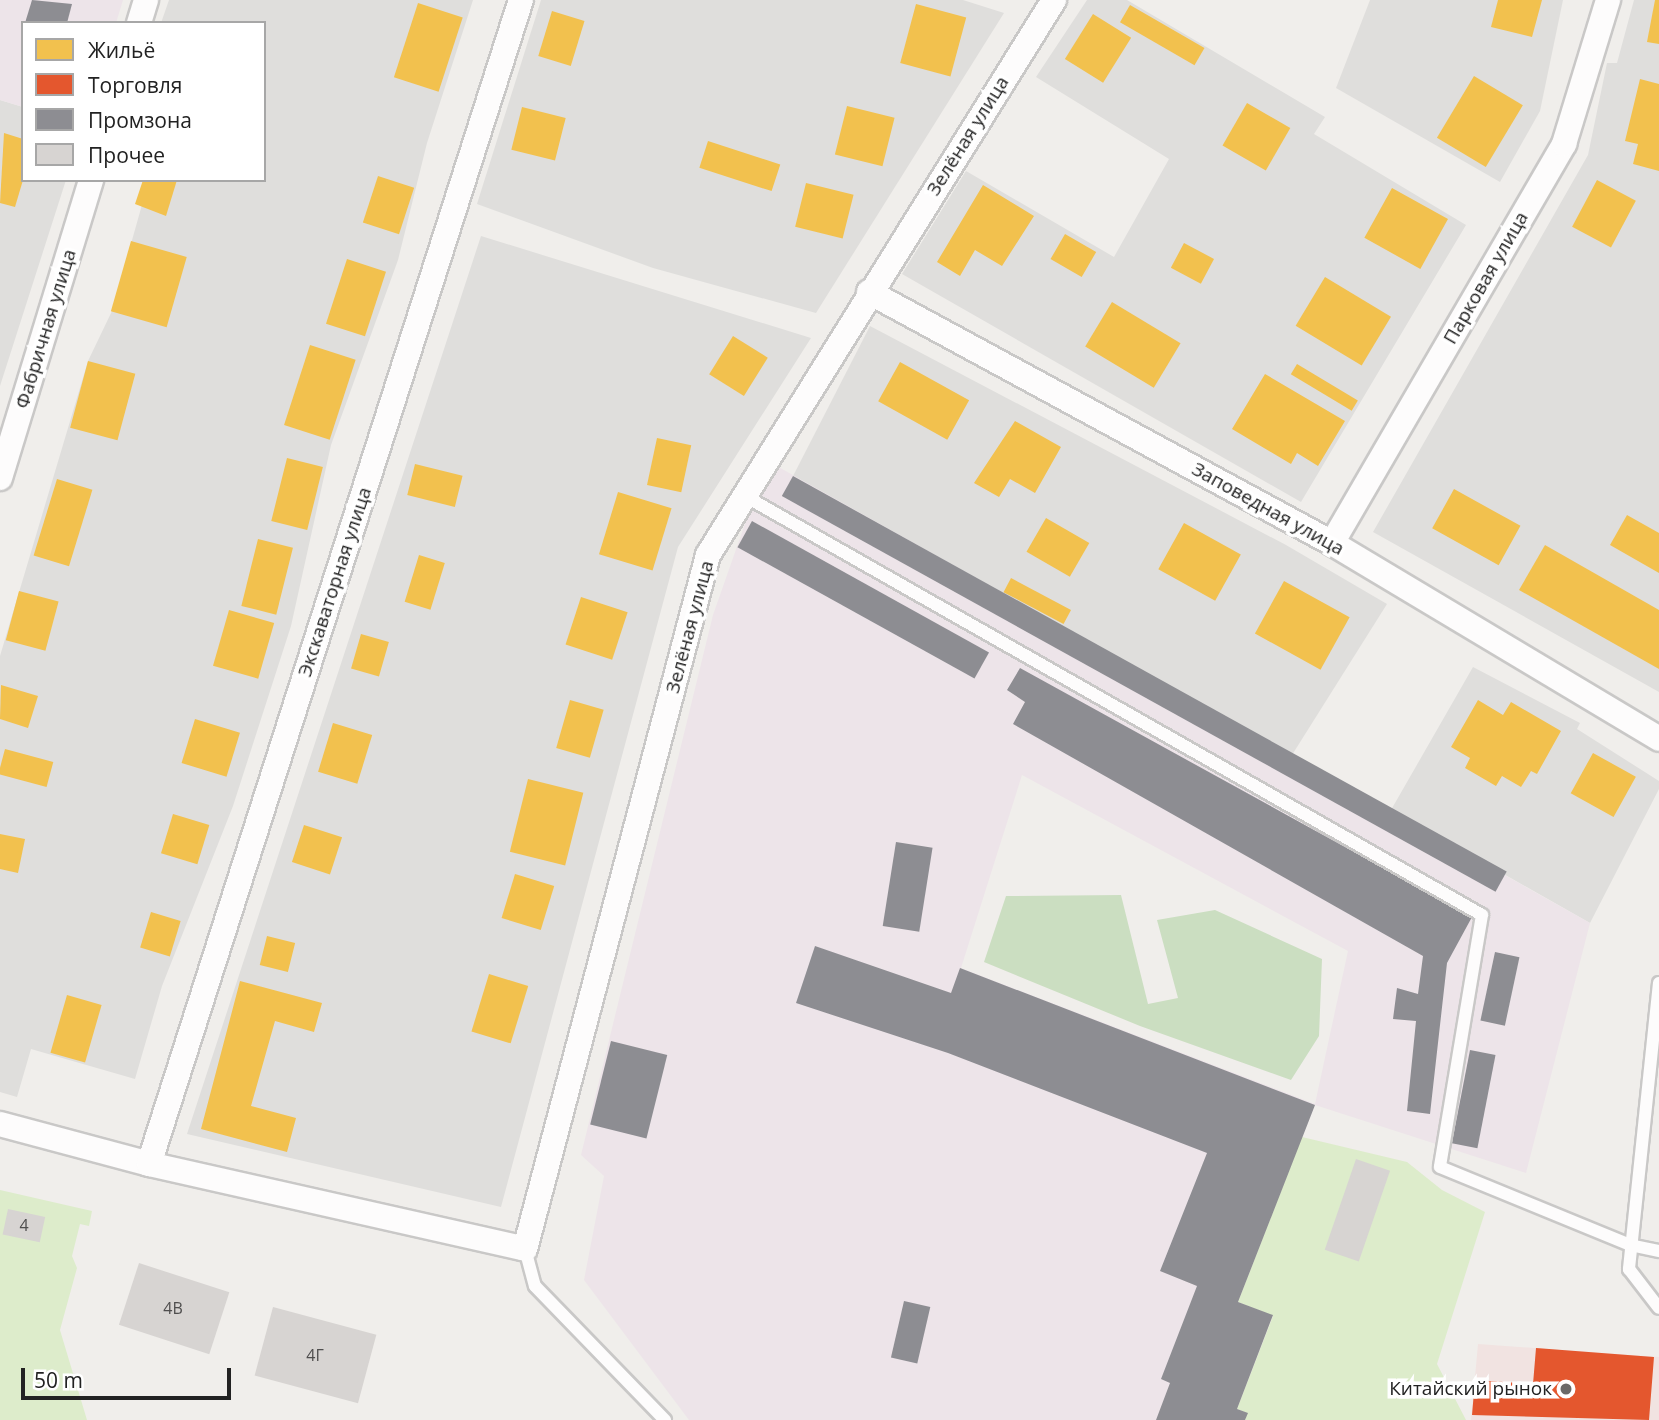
<!DOCTYPE html>
<html>
<head>
<meta charset="utf-8">
<style>
	body { margin:0 }
	#map { position:relative; width:1659px; height:1420px; overflow:hidden; background:#f0eeeb; font-family:"Open Sans",sans-serif }
	div>[style] { position:absolute }
	.residential>* { inset:0; background:#dfdedc }
	.commercial>* { inset:0; background:#f1e3e1 }
	.industrial>* { inset:0; background:#ede4e9 }
	.grass>* { inset:0; background:#ddeccb }
	.forest>* { inset:0; background:#cbdec1 }
	.homes>* { inset:0; background:#f2c14e; transform-origin:0 0 }
	.shops>* { inset:0; background:#e4572e }
	.industry>* { inset:0; background:#8d8d92; transform-origin:0 0 }
	.building>* { inset:0; background:#d7d4d2; transform-origin:0 0 }
	.roads { filter:drop-shadow(2px 0 #c9c8c7) drop-shadow(-2px 0 #c9c8c7) drop-shadow(0 2px #c9c8c7) drop-shadow(0 -2px #c9c8c7) }
	.lane>* { height:12px; margin:-6px; padding:0 6px; transform-origin:6px; border-radius:6px; background:#fdfcfc }
	.street>* { height:24px; margin:-12px; padding:0 12px; transform-origin:12px; border-radius:12px; background:#fdfcfc }
	.dots>* { width:19px; height:19px; translate:-50% -50%; box-sizing:border-box; border:4px solid #fff; border-radius:50% }
	span { translate:-50% -50%; white-space:nowrap; text-align:center; line-height:1.15; -webkit-text-stroke:7px #fff; paint-order:stroke }
	.number-label { font-size:16px; color:#4f4e4e }
	.number-label span { -webkit-text-stroke-width:0 }
	.street-label { font-size:19px; color:#222 }
	.poi-label { font-size:19px; color:#222 }
	.right { translate:-100% -50%; text-align:right }
	.legend { position:absolute; left:21px; top:21px; width:245px; height:161px; box-sizing:border-box; background:#fff; border:2px solid #a7a7a7; margin:0; padding:9px 12px; list-style:none; font-size:21px; color:#222 }
	.legend li { display:flex; align-items:center; gap:14px; height:35px }
	.legend b { width:35px; border:2px solid #a7a7a7 }
	.scale { position:absolute; left:21px; top:1368px; width:210px; height:32px; box-sizing:border-box; border:4px solid #222; border-top:0; padding-left:9px; font-size:21px; line-height:24px; white-space:nowrap; color:#222; -webkit-text-stroke:5px #fff; paint-order:stroke }
</style>
</head>
<body>
<div id="map">
	<div class="residential">
		<div style="clip-path:polygon(169px 0,473px 0,427px 143px,398px 260px,331px 445px,291px 626px,233px 806px,162px 986px,135px 1079px,31px 1049px,17px 1097px,0 1092px,0 656px,88px 361px,112px 311px,149px 180px,264px 180px,264px 23px,161px 23px)"></div>
		<div style="clip-path:polygon(541px 0,963px 0,1004px 13px,816px 313px,653px 268px,477px 204px)"></div>
		<div style="clip-path:polygon(1087px 0,1127px 0,1325px 117px,1314px 134px,1466px 225px,1301px 502px,902px 274px,966px 171px,1114px 257px,1169px 159px,1036px 77px)"></div>
		<div style="clip-path:polygon(1370px 0,1563px 0,1540px 111px,1500px 182px,1336px 88px)"></div>
		<div style="clip-path:polygon(1634px 0,1659px 0,1659px 692px,1373px 532px,1588px 155px,1607px 63px,1617px 63px)"></div>
		<div style="clip-path:polygon(0 100px,23px 107px,23px 180px,66px 180px,0 386px)"></div>
		<div style="clip-path:polygon(481px 236px,811px 338px,678px 547px,501px 1207px,187px 1134px)"></div>
		<div style="clip-path:polygon(870px 326px,1286px 545px,1387px 604px,1292px 755px,793px 476px)"></div>
		<div style="clip-path:polygon(1473px 667px,1580px 723px,1577px 729px,1659px 781px,1659px 789px,1590px 923px,1391px 810px)"></div>
	</div>
	<div class="commercial">
		<div style="clip-path:polygon(1478px 1344px,1659px 1357px,1659px 1420px,1471px 1420px)"></div>
	</div>
	<div class="industrial">
		<div style="clip-path:polygon(0 0,123px 0,116px 23px,23px 23px,23px 107px,0 100px)"></div>
		<div style="clip-path:polygon(evenodd,775px 465px,1590px 923px,1526px 1173px,1315px 1105px,1238px 1301px,1273px 1315px,1237px 1409px,1248px 1413px,1245px 1420px,689px 1420px,584px 1280px,604px 1176px,581px 1155px,713px 615px,753px 501px,775px 465px,1022px 775px,1348px 951px,1315px 1104px,961px 968px,1022px 775px)"></div>
	</div>
	<div class="grass">
		<div style="clip-path:polygon(1302px 1137px,1407px 1162px,1442px 1190px,1485px 1212px,1437px 1364px,1466px 1420px,1245px 1420px,1247px 1413px,1237px 1409px,1273px 1316px,1238px 1302px)"></div>
		<div style="clip-path:polygon(0 1190px,92px 1211px,89px 1226px,80px 1224px,72px 1256px,77px 1268px,60px 1330px,87px 1420px,0 1420px)"></div>
	</div>
	<div class="forest">
		<div style="clip-path:polygon(1121px 895px,1148px 1004px,1178px 998px,1157px 920px,1215px 910px,1322px 959px,1319px 1036px,1291px 1080px,1140px 1026px,984px 962px,1006px 896px)"></div>
	</div>
	<div class="homes">
		<div style="clip-path:polygon(1498px 0,1542px 0,1532px 37px,1491px 27px)"></div>
		<div style="clip-path:polygon(1655px 0,1659px 0,1659px 44px,1647px 42px)"></div>
		<div style="left:418px;top:3px;width:47px;height:78px;rotate:18deg"></div>
		<div style="left:916px;top:4px;width:52px;height:61px;rotate:15deg"></div>
		<div style="left:1130px;top:5px;width:86px;height:20px;rotate:30deg"></div>
		<div style="left:552px;top:11px;width:34px;height:47px;rotate:17deg"></div>
		<div style="left:1093px;top:14px;width:45px;height:53px;rotate:32deg"></div>
		<div style="left:1474px;top:76px;width:57px;height:72px;rotate:31deg"></div>
		<div style="clip-path:polygon(1640px 79px,1659px 84px,1659px 171px,1633px 164px,1638px 144px,1625px 141px)"></div>
		<div style="left:1247px;top:103px;width:50px;height:49px;rotate:30deg"></div>
		<div style="left:847px;top:106px;width:49px;height:50px;rotate:14deg"></div>
		<div style="left:522px;top:107px;width:45px;height:44px;rotate:14deg"></div>
		<div style="clip-path:polygon(4px 133px,23px 139px,23px 180px,15px 207px,0 203px)"></div>
		<div style="left:708px;top:141px;width:76px;height:28px;rotate:18deg"></div>
		<div style="left:378px;top:176px;width:38px;height:49px;rotate:18deg"></div>
		<div style="clip-path:polygon(143px 180px,177px 180px,166px 216px,135px 204px)"></div>
		<div style="left:1597px;top:180px;width:44px;height:53px;rotate:28deg"></div>
		<div style="left:806px;top:183px;width:49px;height:45px;rotate:14deg"></div>
		<div style="clip-path:polygon(983px 185px,1034px 216px,1002px 266px,975px 250px,960px 276px,937px 262px)"></div>
		<div style="left:1392px;top:188px;width:64px;height:57px;rotate:29deg"></div>
		<div style="left:1065px;top:234px;width:36px;height:29px;rotate:30deg"></div>
		<div style="left:131px;top:241px;width:58px;height:73px;rotate:16deg"></div>
		<div style="left:1184px;top:243px;width:34px;height:28px;rotate:28deg"></div>
		<div style="left:347px;top:259px;width:41px;height:68px;rotate:18deg"></div>
		<div style="left:1325px;top:277px;width:77px;height:57px;rotate:31deg"></div>
		<div style="left:1112px;top:302px;width:80px;height:52px;rotate:31deg"></div>
		<div style="left:733px;top:336px;width:41px;height:45px;rotate:32deg"></div>
		<div style="left:310px;top:345px;width:48px;height:84px;rotate:18deg"></div>
		<div style="left:88px;top:361px;width:49px;height:69px;rotate:15deg"></div>
		<div style="left:900px;top:362px;width:79px;height:45px;rotate:29deg"></div>
		<div style="left:1297px;top:364px;width:71px;height:12px;rotate:31deg"></div>
		<div style="clip-path:polygon(1265px 374px,1345px 421px,1318px 466px,1297px 453px,1291px 464px,1232px 429px)"></div>
		<div style="clip-path:polygon(1015px 421px,1061px 447px,1035px 493px,1010px 479px,999px 497px,974px 483px)"></div>
		<div style="left:657px;top:438px;width:35px;height:48px;rotate:12deg"></div>
		<div style="left:287px;top:458px;width:37px;height:65px;rotate:14deg"></div>
		<div style="left:415px;top:464px;width:49px;height:32px;rotate:14deg"></div>
		<div style="left:57px;top:479px;width:37px;height:80px;rotate:17deg"></div>
		<div style="left:1454px;top:489px;width:76px;height:45px;rotate:29deg"></div>
		<div style="left:618px;top:492px;width:56px;height:65px;rotate:17deg"></div>
		<div style="clip-path:polygon(1627px 515px,1659px 533px,1659px 573px,1610px 545px)"></div>
		<div style="left:1046px;top:518px;width:50px;height:39px;rotate:30deg"></div>
		<div style="left:1184px;top:523px;width:65px;height:53px;rotate:29deg"></div>
		<div style="left:258px;top:539px;width:36px;height:69px;rotate:14deg"></div>
		<div style="clip-path:polygon(1545px 545px,1659px 610px,1659px 669px,1519px 590px)"></div>
		<div style="left:419px;top:555px;width:27px;height:49px;rotate:17deg"></div>
		<div style="left:1011px;top:578px;width:68px;height:16px;rotate:28deg"></div>
		<div style="left:1284px;top:581px;width:75px;height:60px;rotate:29deg"></div>
		<div style="left:19px;top:591px;width:41px;height:51px;rotate:15deg"></div>
		<div style="left:581px;top:597px;width:49px;height:50px;rotate:18deg"></div>
		<div style="left:229px;top:610px;width:47px;height:58px;rotate:16deg"></div>
		<div style="left:361px;top:634px;width:29px;height:36px;rotate:16deg"></div>
		<div style="clip-path:polygon(1px 685px,38px 696px,28px 728px,0 719px)"></div>
		<div style="left:570px;top:700px;width:35px;height:50px;rotate:16deg"></div>
		<div style="clip-path:polygon(1478px 700px,1503px 715px,1511px 702px,1561px 731px,1537px 774px,1531px 771px,1521px 787px,1502px 776px,1496px 786px,1465px 768px,1470px 758px,1451px 747px)"></div>
		<div style="left:195px;top:719px;width:47px;height:46px;rotate:17deg"></div>
		<div style="left:333px;top:723px;width:41px;height:51px;rotate:17deg"></div>
		<div style="left:5px;top:749px;width:50px;height:26px;rotate:15deg"></div>
		<div style="left:1593px;top:753px;width:49px;height:46px;rotate:29deg"></div>
		<div style="left:528px;top:779px;width:57px;height:75px;rotate:14deg"></div>
		<div style="left:173px;top:814px;width:38px;height:41px;rotate:17deg"></div>
		<div style="left:304px;top:825px;width:40px;height:39px;rotate:18deg"></div>
		<div style="clip-path:polygon(0 834px,25px 839px,18px 873px,0 869px)"></div>
		<div style="left:515px;top:874px;width:41px;height:46px;rotate:17deg"></div>
		<div style="left:151px;top:912px;width:31px;height:37px;rotate:17deg"></div>
		<div style="left:267px;top:936px;width:29px;height:30px;rotate:14deg"></div>
		<div style="left:489px;top:974px;width:41px;height:60px;rotate:17deg"></div>
		<div style="clip-path:polygon(240px 981px,322px 1003px,314px 1032px,275px 1021px,251px 1106px,296px 1118px,287px 1152px,201px 1129px)"></div>
		<div style="left:67px;top:995px;width:36px;height:60px;rotate:16deg"></div>
	</div>
	<div class="shops">
		<div style="clip-path:polygon(1536px 1348px,1654px 1357px,1649px 1420px,1472px 1415px,1475px 1380px,1533px 1384px)"></div>
	</div>
	<div class="industry">
		<div style="clip-path:polygon(32px 0,72px 4px,67px 23px,25px 23px)"></div>
		<div style="left:793px;top:476px;width:816px;height:23px;rotate:29deg"></div>
		<div style="left:752px;top:521px;width:271px;height:30px;rotate:29deg"></div>
		<div style="clip-path:polygon(1020px 668px,1472px 917px,1447px 963px,1430px 1114px,1407px 1111px,1416px 1021px,1393px 1019px,1397px 988px,1418px 994px,1423px 956px,1013px 724px,1025px 702px,1007px 690px)"></div>
		<div style="left:896px;top:842px;width:37px;height:85px;rotate:9deg"></div>
		<div style="clip-path:polygon(815px 946px,951px 993px,960px 968px,1315px 1105px,1238px 1302px,1273px 1315px,1237px 1409px,1248px 1413px,1245px 1420px,1156px 1420px,1170px 1383px,1161px 1379px,1197px 1286px,1160px 1271px,1207px 1153px,948px 1053px,796px 1003px)"></div>
		<div style="left:1495px;top:952px;width:25px;height:70px;rotate:12deg"></div>
		<div style="left:611px;top:1041px;width:58px;height:86px;rotate:14deg"></div>
		<div style="left:1470px;top:1050px;width:26px;height:95px;rotate:11deg"></div>
		<div style="left:904px;top:1301px;width:27px;height:58px;rotate:13deg"></div>
	</div>
	<div class="building">
		<div style="left:1356px;top:1159px;width:36px;height:96px;rotate:19deg"></div>
		<div style="left:8px;top:1209px;width:38px;height:26px;rotate:12deg"></div>
		<div style="left:139px;top:1263px;width:95px;height:65px;rotate:18deg"></div>
		<div style="left:273px;top:1307px;width:107px;height:71px;rotate:15deg"></div>
	</div>
	<div class="roads">
		<div class="lane">
			<div style="left:743px;top:495px;width:850px;rotate:29.61deg"></div>
			<div style="left:1482px;top:915px;width:255px;rotate:99.5deg"></div>
			<div style="left:1440px;top:1167px;width:205px;rotate:22.3deg"></div>
			<div style="left:1630px;top:1245px;width:30px;rotate:12deg"></div>
			<div style="left:1659px;top:983px;width:288px;rotate:96deg"></div>
			<div style="left:1629px;top:1269px;width:49px;rotate:52.4deg"></div>
			<div style="left:525px;top:1249px;width:38px;rotate:75deg"></div>
			<div style="left:535px;top:1286px;width:187px;rotate:45.9deg"></div>
		</div>
		<div class="street">
			<div style="left:139px;top:23px;width:24px;rotate:-73deg"></div>
			<div style="left:869px;top:292px;width:527px;rotate:28.46deg"></div>
			<div style="left:1332px;top:543px;width:381px;rotate:30.9deg"></div>
			<div style="left:0;top:478px;width:312px;rotate:-73deg"></div>
			<div style="left:1332px;top:543px;width:462px;rotate:-59.8deg"></div>
			<div style="left:1564px;top:144px;width:151px;rotate:-73deg"></div>
			<div style="left:0;top:1124px;width:154px;rotate:15deg"></div>
			<div style="left:149px;top:1164px;width:385px;rotate:12.7deg"></div>
			<div style="left:525px;top:1249px;width:718px;rotate:-75.23deg"></div>
			<div style="left:708px;top:555px;width:654px;rotate:-58.06deg"></div>
			<div style="left:149px;top:1164px;width:1222px;rotate:-72.28deg"></div>
		</div>
	</div>
	<div class="dots">
		<div style="left:1566px;top:1389px;background:#6a6968"></div>
	</div>
	<div class="number-label">
		<span style="left:24px;top:1225px">4</span>
		<span style="left:173px;top:1308px">4В</span>
		<span style="left:315px;top:1355px">4Г</span>
	</div>
	<div class="street-label">
		<span style="left:968px;top:136px;rotate:-58deg">Зелёная улица</span>
		<span style="left:1486px;top:278px;rotate:-60deg">Парковая улица</span>
		<span style="left:46px;top:329px;rotate:-73deg">Фабричная улица</span>
		<span style="left:1268px;top:509px;rotate:29deg">Заповедная улица</span>
		<span style="left:335px;top:582px;rotate:-72deg">Экскаваторная улица</span>
		<span style="left:690px;top:627px;rotate:-75deg">Зелёная улица</span>
	</div>
	<div class="poi-label">
		<span class="right" style="left:1552px;top:1389px">Китайский рынок</span>
	</div>
	<ul class="legend">
	<li><b style="height:19px;background:#f2c14e"></b>Жильё</li>
	<li><b style="height:19px;background:#e4572e"></b>Торговля</li>
	<li><b style="height:19px;background:#8d8d92"></b>Промзона</li>
	<li><b style="height:19px;background:#d7d4d2"></b>Прочее</li>
	</ul>
	<div class="scale">50 m</div>
</div>
</body>
</html>
